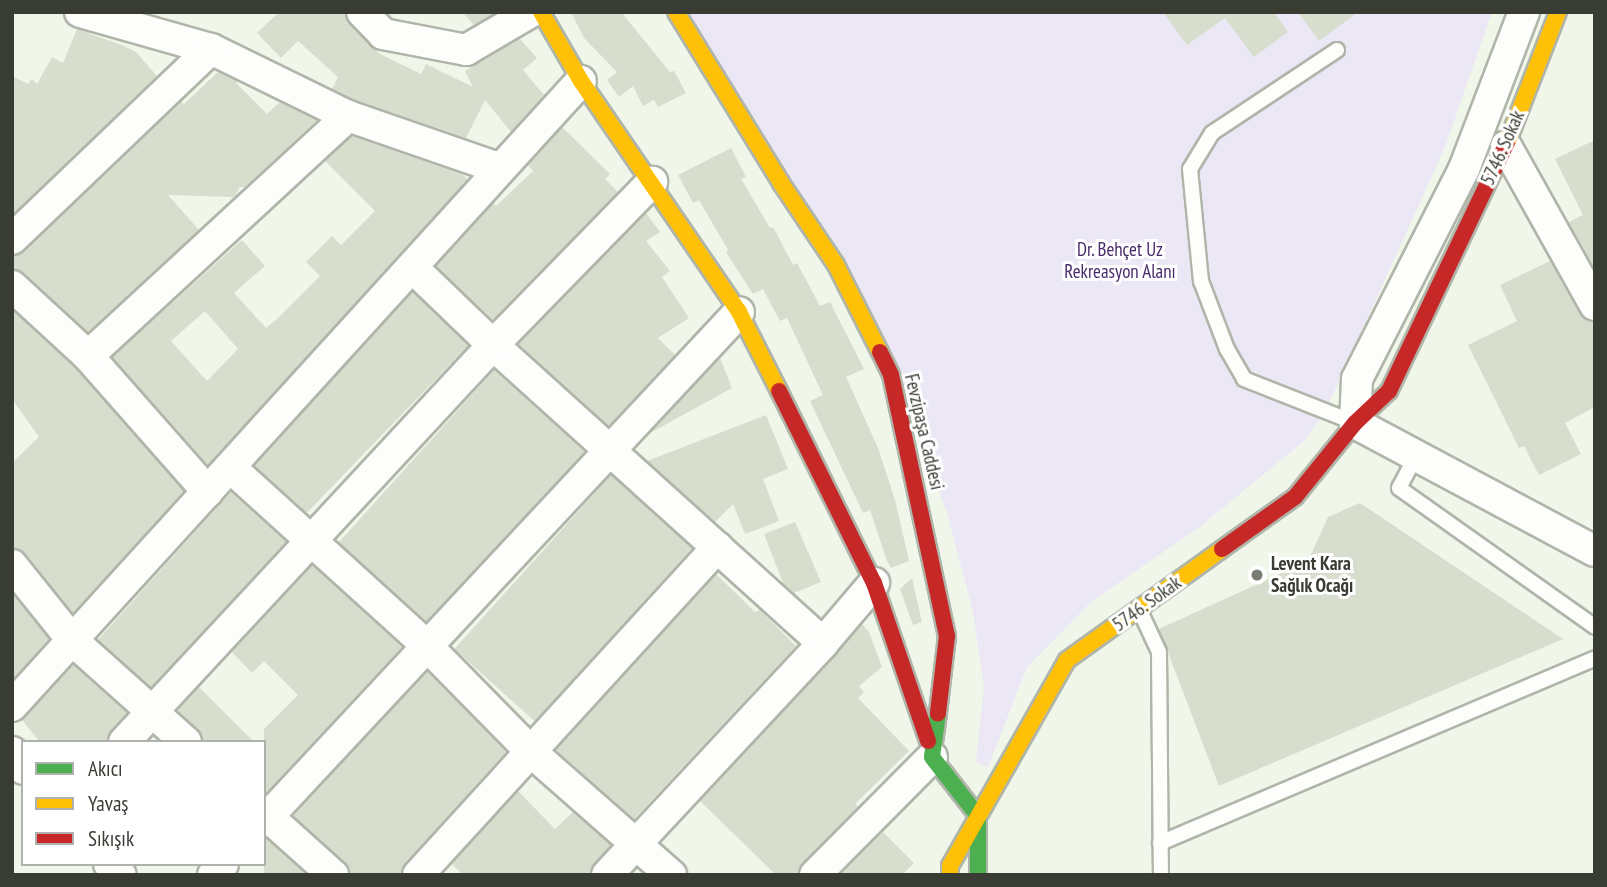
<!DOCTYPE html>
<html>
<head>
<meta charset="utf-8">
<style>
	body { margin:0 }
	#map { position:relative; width:1607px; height:887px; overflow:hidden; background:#f0f6e9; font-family:"PT Sans Narrow",sans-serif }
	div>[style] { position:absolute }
	.green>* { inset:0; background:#ebe7f5 }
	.building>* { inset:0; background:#d7dece; transform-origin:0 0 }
	.roads { filter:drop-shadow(2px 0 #b0b5aa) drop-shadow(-2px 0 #b0b5aa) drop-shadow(0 2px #b0b5aa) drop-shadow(0 -2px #b0b5aa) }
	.lane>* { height:14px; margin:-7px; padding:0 7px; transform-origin:7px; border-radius:7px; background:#fdfefc }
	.street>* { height:30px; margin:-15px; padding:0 15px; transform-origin:15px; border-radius:15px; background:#fdfefc }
	.fast>* { height:16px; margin:-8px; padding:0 8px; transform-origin:8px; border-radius:8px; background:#4caf50 }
	.slow>* { height:16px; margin:-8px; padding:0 8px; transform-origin:8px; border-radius:8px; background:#ffc107 }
	.jam>* { height:16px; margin:-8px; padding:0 8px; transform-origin:8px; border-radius:8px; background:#c62828 }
	.dots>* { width:19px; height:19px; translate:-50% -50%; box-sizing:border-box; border:4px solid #fff; border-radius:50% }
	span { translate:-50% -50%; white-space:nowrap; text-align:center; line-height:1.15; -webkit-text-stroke:6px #fff; paint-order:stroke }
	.street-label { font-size:19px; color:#383c33 }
	.park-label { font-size:19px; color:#482b6a }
	.poi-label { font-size:19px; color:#383c33; font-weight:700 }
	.left { translate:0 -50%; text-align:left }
	.frame { position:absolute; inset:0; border:14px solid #383c33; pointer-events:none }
	.legend { position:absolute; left:21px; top:740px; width:245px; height:126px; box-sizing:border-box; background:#fff; border:2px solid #afb1ad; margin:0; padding:9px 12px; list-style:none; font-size:21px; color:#383c33 }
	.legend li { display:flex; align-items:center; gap:14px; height:35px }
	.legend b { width:35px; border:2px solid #afb1ad }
</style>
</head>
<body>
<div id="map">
	<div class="green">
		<div style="clip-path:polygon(687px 12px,1492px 12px,1445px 147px,1325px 412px,1303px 442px,1197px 529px,1092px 601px,1027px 667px,988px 767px,976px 762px,984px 687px,973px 612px,947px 513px,894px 363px)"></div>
	</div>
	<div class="building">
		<div style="clip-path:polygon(279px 12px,345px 12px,349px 24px,380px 54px,421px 74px,426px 64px,473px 87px,465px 71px,520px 39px,537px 58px,523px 70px,544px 95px,511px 132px,485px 100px,466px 138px,355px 100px,332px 89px,338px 77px,298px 41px,281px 58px,257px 33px)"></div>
		<div style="clip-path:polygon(462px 12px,495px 12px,495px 13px,474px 25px)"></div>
		<div style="clip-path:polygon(571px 12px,621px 12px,670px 72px,674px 71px,686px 93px,658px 107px,654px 100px,643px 106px,633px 86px,619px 97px,607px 80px,617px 72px,584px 38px)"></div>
		<div style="clip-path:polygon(1163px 12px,1274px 12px,1288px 32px,1254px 57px,1225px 18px,1187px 45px)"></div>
		<div style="clip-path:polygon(1298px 12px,1358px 12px,1319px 41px)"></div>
		<div style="clip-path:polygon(77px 29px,124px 46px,136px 52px,157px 76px,12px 215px,12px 76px,28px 84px,32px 79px,37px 84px,52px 57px,63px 63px)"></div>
		<div style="clip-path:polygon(218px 72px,238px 81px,236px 83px,267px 114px,280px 102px,317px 120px,245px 187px,240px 187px,234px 197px,168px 195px,199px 230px,88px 332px,24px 273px,12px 269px,12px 256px,24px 252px,181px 102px,184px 104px)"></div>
		<div style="clip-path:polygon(562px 127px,610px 174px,605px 179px,618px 192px,493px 320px,436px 266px,493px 203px,496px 206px,533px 171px,528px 165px)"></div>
		<div style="clip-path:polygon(evenodd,352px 136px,462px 174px,468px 180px,208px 465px,112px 357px,242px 240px,265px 266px,234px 293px,266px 328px,276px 320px,320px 276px,306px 262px,332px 236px,341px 245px,375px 211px,325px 161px,352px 136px,205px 311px,238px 349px,207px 381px,171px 341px,205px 311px)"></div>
		<div style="clip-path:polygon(1595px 140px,1595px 269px,1569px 222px,1583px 215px,1555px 159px)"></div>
		<div style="clip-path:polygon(731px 148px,746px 177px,741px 179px,770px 228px,773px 227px,793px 265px,797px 263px,820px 306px,830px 302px,864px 369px,846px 377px,878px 448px,895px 500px,909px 561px,891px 568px,887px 561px,870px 510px,863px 513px,810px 401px,823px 395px,787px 318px,780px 321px,763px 289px,753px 294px,726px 252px,728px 250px,699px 200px,693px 203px,678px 175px)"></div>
		<div style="clip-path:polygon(646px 213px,660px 232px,646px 241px,670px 271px,662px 277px,689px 318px,658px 338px,675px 355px,609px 426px,518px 344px)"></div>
		<div style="clip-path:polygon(1550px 261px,1580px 314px,1595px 322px,1595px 407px,1565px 423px,1581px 454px,1539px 475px,1524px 446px,1519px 448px,1468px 345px,1517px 321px,1500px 285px)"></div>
		<div style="left:413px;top:292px;width:77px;height:236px;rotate:44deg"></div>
		<div style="clip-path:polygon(12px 310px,75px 368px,184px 491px,73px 613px,26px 554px,12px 548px,12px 463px,39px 437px,12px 399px)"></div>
		<div style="clip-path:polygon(720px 358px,732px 388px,650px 433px)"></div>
		<div style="left:494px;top:370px;width:122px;height:232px;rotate:42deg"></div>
		<div style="clip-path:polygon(766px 415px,788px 469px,763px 479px,779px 521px,745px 534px,733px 504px,715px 522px,647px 461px)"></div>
		<div style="left:611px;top:475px;width:109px;height:234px;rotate:42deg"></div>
		<div style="left:231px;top:492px;width:74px;height:199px;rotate:42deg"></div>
		<div style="clip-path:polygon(1360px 503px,1563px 639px,1219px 786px,1159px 629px,1308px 561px,1328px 517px)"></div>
		<div style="clip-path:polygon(795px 522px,821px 582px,794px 593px,783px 583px,764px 534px)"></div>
		<div style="clip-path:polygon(312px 565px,402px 647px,264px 795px,264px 729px,298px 695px,264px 661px,252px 673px,232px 652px)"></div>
		<div style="clip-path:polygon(716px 574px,755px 612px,760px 610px,796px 646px,634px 819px,556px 750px)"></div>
		<div style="clip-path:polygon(912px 578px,922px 622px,913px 625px,900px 589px)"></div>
		<div style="clip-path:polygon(12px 593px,49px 639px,12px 680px)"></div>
		<div style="clip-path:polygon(862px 624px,869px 632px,882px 667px,859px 686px,864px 692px,858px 698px,909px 751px,855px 804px,858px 807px,803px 863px,798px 875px,776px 875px,700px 801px)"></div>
		<div style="clip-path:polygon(73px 665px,127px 713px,111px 730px,107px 742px,40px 742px,22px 720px)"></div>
		<div style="clip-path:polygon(427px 671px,506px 752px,405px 863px,401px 875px,350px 875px,345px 862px,293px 816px)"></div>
		<div style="clip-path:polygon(199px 687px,254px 742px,203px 742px,198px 729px,177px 711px)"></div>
		<div style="clip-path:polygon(518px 791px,555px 829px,573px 812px,611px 845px,594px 864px,590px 875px,463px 875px,452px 864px)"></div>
		<div style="clip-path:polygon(883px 832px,914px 863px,902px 875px,840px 875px)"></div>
		<div style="clip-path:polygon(264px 838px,266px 838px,307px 875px,264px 875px)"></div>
	</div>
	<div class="roads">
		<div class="lane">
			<div style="left:1337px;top:50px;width:150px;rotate:146.4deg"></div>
			<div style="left:1212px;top:133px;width:42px;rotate:121.4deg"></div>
			<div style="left:1190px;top:169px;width:113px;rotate:84.4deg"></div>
			<div style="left:1201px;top:281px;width:73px;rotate:69.1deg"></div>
			<div style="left:1227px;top:349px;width:34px;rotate:60deg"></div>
			<div style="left:1244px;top:379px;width:117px;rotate:21.5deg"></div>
			<div style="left:1416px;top:456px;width:36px;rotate:118deg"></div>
			<div style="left:1399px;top:488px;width:240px;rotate:35.3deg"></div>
			<div style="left:1140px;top:611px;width:45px;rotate:65.1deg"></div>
			<div style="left:1159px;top:652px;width:223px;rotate:89.5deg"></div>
			<div style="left:1160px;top:843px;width:473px;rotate:-23deg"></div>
		</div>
		<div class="street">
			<div style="left:80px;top:12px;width:136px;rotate:15.8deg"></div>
			<div style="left:211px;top:49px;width:153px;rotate:26.1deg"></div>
			<div style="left:348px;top:116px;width:159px;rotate:19.1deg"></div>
			<div style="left:362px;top:12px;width:30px;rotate:46deg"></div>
			<div style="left:383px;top:34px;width:85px;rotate:10.9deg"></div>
			<div style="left:466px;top:50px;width:75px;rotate:-30.3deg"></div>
			<div style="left:1524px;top:12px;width:168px;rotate:110.9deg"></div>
			<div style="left:1464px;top:169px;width:236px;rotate:117deg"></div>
			<div style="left:1357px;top:379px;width:44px;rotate:92.6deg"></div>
			<div style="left:1355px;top:423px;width:272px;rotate:28.1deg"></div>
			<div style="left:1506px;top:146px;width:182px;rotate:60.8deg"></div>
			<div style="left:12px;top:239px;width:275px;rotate:-43.7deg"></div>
			<div style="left:413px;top:268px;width:111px;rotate:43.9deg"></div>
			<div style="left:493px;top:345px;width:445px;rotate:42.1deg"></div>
			<div style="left:12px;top:286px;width:103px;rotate:42.6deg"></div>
			<div style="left:88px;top:356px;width:181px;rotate:48.6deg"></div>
			<div style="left:88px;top:356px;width:354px;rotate:-42.7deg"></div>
			<div style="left:231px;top:468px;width:263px;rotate:42.2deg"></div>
			<div style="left:426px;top:645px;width:148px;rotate:45.5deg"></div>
			<div style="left:530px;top:751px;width:188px;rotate:41.3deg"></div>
			<div style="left:12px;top:565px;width:96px;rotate:51.3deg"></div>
			<div style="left:72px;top:640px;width:153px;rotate:41.8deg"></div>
			<div style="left:12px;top:706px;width:845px;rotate:-47.69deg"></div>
			<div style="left:124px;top:742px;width:542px;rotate:-47.09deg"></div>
			<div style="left:493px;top:345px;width:228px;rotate:-45.7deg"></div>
			<div style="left:12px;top:752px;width:20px;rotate:57deg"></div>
			<div style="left:264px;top:813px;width:93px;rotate:41.9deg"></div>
			<div style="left:264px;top:821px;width:696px;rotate:-46.98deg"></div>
			<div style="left:109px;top:864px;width:16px;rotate:43deg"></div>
			<div style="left:213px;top:875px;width:15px;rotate:-48deg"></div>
			<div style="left:418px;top:875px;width:444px;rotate:-47.6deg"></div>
			<div style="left:607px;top:875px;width:317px;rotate:-47deg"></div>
			<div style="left:823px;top:643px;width:79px;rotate:-49.6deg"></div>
			<div style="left:815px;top:875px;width:166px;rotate:-45.2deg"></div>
		</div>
		<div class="fast">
			<div style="left:938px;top:713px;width:44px;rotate:97.8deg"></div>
			<div style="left:932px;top:757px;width:75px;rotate:52.1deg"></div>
			<div style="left:978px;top:816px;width:59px;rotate:90deg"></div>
		</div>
		<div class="slow">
			<div style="left:541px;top:12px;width:80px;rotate:59.9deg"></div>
			<div style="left:581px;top:81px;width:280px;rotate:55.6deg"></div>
			<div style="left:739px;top:312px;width:89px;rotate:63.1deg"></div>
			<div style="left:676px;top:12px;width:201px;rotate:58.4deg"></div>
			<div style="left:781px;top:183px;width:99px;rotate:56.1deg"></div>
			<div style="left:836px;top:265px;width:97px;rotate:63.2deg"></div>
			<div style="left:1507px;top:143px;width:141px;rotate:-68.7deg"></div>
			<div style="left:950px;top:875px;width:9px;rotate:-90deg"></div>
			<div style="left:950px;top:866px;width:237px;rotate:-60.4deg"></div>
			<div style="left:1067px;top:660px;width:191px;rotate:-35.6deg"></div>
		</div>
		<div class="jam">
			<div style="left:880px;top:352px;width:25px;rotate:64deg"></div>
			<div style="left:891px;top:375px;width:267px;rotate:77.9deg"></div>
			<div style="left:947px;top:636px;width:78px;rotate:96.7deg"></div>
			<div style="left:779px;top:391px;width:214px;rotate:63.7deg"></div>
			<div style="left:874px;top:583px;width:167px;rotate:71.1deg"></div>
			<div style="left:1222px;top:549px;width:90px;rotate:-35.5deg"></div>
			<div style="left:1295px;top:497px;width:95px;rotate:-51deg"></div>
			<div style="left:1355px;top:423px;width:47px;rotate:-43.3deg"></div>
			<div style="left:1389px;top:391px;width:275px;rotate:-64.6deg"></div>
		</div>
	</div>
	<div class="dots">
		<div style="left:1257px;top:575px;background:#787d73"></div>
	</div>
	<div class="street-label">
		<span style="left:1503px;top:148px;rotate:-66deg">5746. Sokak</span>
		<span style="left:924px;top:432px;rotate:77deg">Fevzipaşa Caddesi</span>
		<span style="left:1147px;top:604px;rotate:-36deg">5746. Sokak</span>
	</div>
	<div class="park-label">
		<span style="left:1120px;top:261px">Dr. Behçet Uz<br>Rekreasyon Alanı</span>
	</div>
	<div class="poi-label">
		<span class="left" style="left:1271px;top:575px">Levent Kara<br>Sağlık Ocağı</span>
	</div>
	<div class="frame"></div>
	<ul class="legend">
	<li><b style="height:9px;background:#4caf50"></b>Akıcı</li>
	<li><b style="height:9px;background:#ffc107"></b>Yavaş</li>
	<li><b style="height:9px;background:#c62828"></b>Sıkışık</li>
	</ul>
</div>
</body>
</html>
